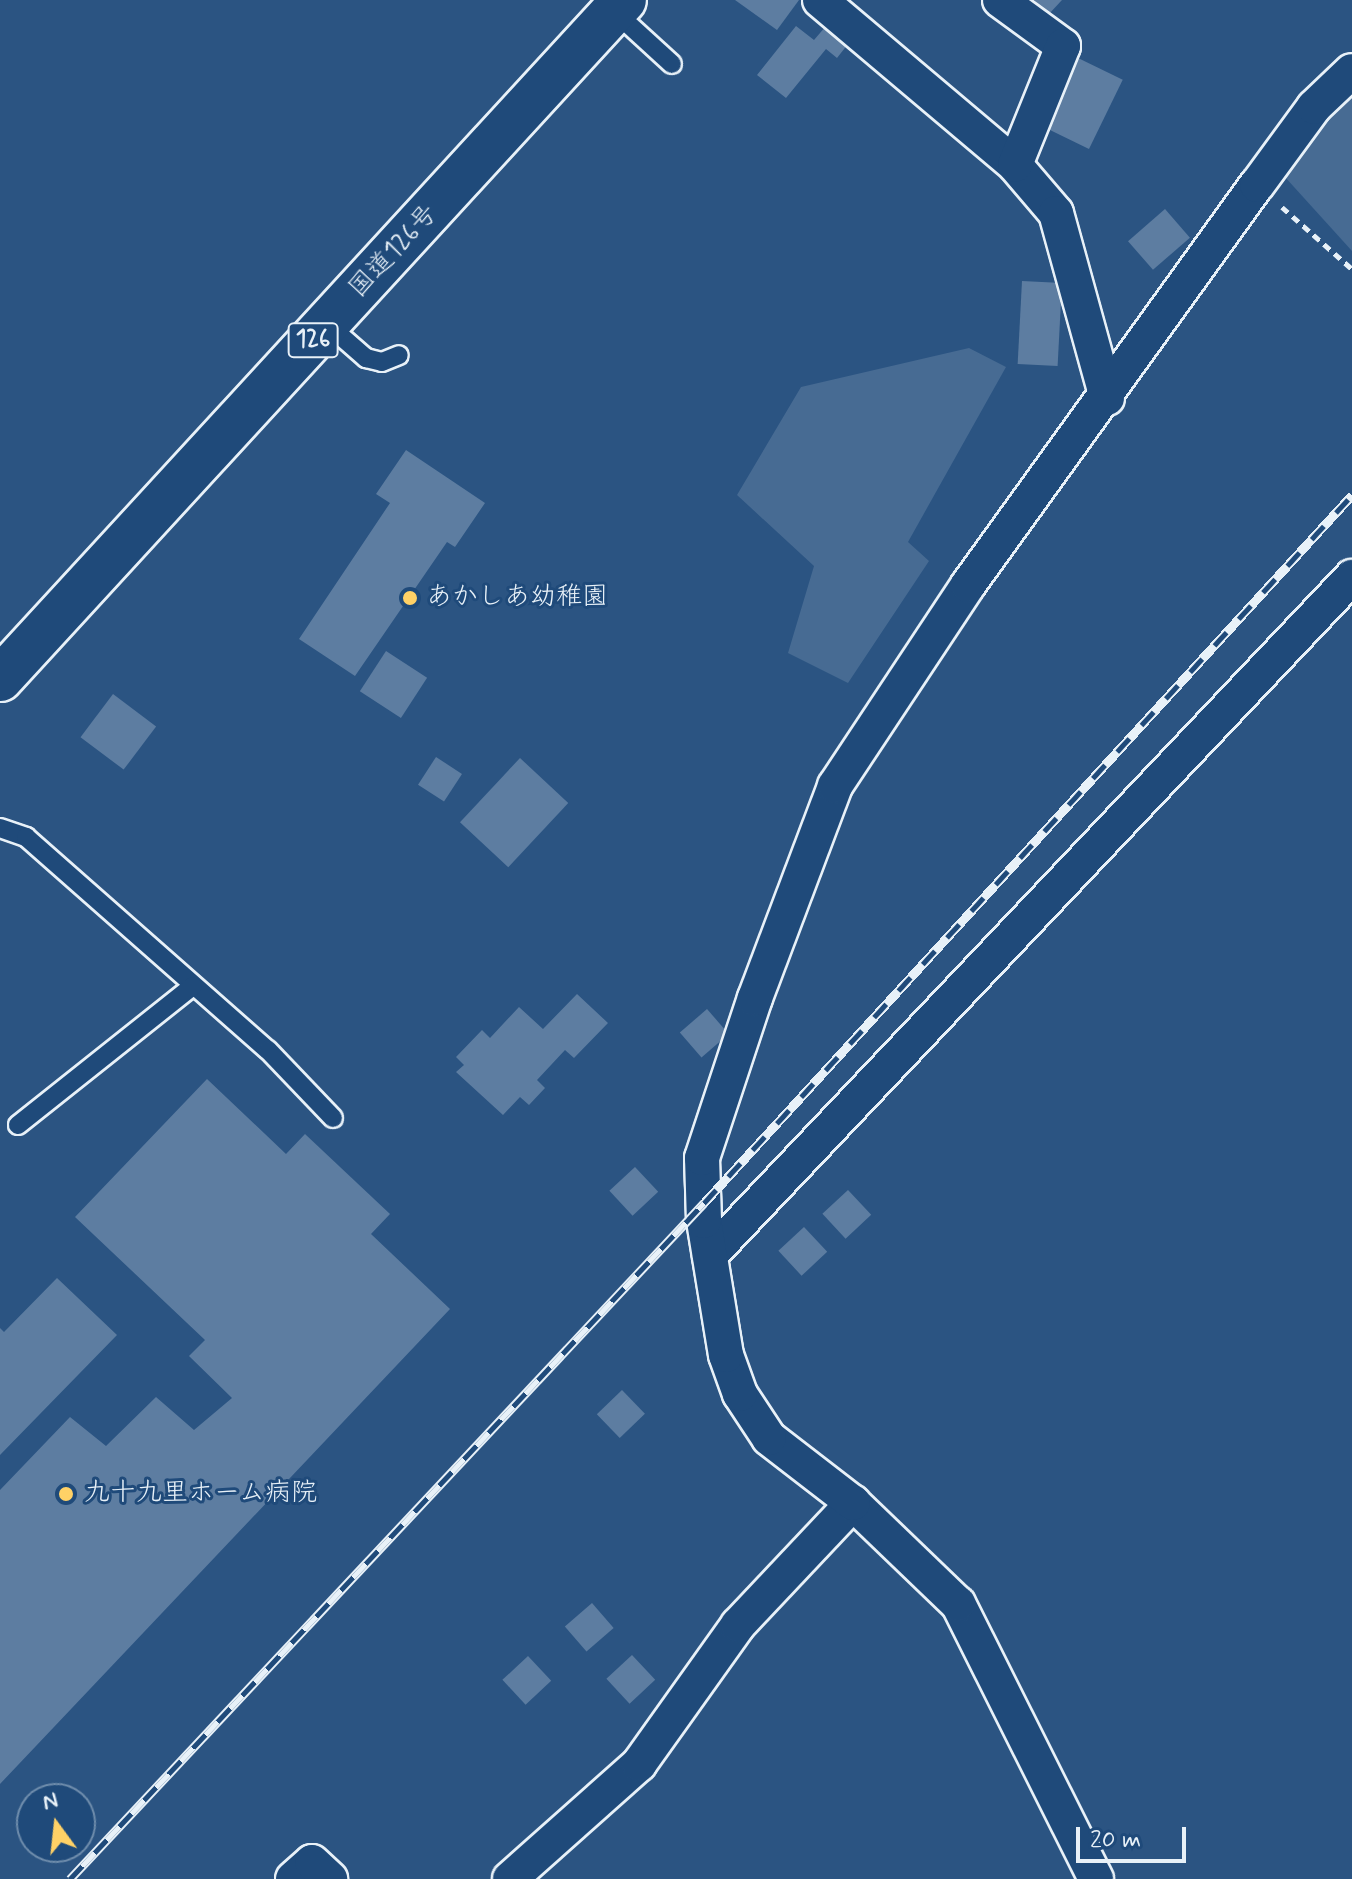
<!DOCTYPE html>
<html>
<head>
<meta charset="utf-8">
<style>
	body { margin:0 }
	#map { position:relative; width:1352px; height:1879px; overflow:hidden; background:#2b5482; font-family:Mynerve,"Klee One",sans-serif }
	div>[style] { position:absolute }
	.green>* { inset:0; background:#476b93 }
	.building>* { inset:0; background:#5d7da1; transform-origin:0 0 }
	.path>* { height:5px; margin-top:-2.5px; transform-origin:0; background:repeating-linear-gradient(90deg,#e8f1f8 0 8px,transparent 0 14px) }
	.roads { filter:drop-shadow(2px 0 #e8f1f8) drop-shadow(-2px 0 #e8f1f8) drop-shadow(0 2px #e8f1f8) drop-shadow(0 -2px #e8f1f8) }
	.lane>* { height:18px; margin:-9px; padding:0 9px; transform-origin:9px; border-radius:9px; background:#1f4a7a }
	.street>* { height:34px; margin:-17px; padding:0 17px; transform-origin:17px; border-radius:17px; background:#1f4a7a }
	.highway>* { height:44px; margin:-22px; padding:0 22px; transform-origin:22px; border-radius:22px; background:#1f4a7a }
	.rail>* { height:9px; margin-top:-4.5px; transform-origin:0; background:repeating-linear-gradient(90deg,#1f4a7a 0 18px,#e8f1f8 0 36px); box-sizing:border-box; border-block:2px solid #e8f1f8 }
	.dots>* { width:22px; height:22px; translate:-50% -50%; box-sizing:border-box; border:4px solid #1f4a7a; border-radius:50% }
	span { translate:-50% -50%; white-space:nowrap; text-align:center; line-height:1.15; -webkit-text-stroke:6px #1f4a7a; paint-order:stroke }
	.shield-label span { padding:2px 6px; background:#1f4a7a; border:2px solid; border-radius:6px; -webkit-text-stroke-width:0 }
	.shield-label { font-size:24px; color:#e8f1f8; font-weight:700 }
	.street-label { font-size:26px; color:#e8f1f8 }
	.poi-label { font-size:26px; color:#e8f1f8 }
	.left { translate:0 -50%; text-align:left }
	.north { position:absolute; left:16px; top:1783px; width:80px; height:80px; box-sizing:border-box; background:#1f4a7a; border:2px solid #6f8dac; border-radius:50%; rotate:345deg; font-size:22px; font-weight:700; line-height:32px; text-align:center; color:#e8f1f8 }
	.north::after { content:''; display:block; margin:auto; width:28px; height:36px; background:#ffd166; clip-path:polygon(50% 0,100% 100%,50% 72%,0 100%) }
	.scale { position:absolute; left:1076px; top:1827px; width:110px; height:36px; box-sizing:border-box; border:4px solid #e8f1f8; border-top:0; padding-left:10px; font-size:24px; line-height:28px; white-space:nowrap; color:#e8f1f8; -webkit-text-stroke:6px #1f4a7a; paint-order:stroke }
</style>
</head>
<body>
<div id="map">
	<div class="green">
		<div style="clip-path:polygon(1352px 94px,1352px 251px,1275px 166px)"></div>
		<div style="clip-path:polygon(969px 348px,1006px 367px,908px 542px,929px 561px,848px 683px,788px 653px,814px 566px,737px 495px,801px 387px)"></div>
	</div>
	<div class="building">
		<div style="clip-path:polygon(735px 0,799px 0,777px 30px)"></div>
		<div style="clip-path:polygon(1034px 0,1062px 0,1049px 14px)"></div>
		<div style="clip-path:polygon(796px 26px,814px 40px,826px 26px,848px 44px,837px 58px,826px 49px,786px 98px,757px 75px)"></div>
		<div style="left:1076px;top:57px;width:52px;height:77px;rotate:26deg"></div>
		<div style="left:1165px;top:209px;width:38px;height:49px;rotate:49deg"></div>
		<div style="left:1022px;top:281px;width:40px;height:83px;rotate:3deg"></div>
		<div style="clip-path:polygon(406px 450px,485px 503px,455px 547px,447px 542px,355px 676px,299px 639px,390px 503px,376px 494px)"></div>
		<div style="left:386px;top:651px;width:49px;height:48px;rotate:33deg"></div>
		<div style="left:113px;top:694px;width:54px;height:54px;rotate:37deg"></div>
		<div style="left:436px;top:757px;width:31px;height:33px;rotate:33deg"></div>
		<div style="left:520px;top:758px;width:66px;height:88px;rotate:43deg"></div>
		<div style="clip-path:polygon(577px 994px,608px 1023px,574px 1058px,565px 1050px,537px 1080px,545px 1088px,529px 1105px,520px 1097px,503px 1115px,456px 1072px,464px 1065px,456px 1057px,482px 1030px,490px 1038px,519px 1007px,543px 1029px)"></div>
		<div style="left:707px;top:1009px;width:33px;height:36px;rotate:49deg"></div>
		<div style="clip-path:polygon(207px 1079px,286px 1154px,305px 1134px,390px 1214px,371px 1234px,450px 1309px,0 1784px,0 1490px,70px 1417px,106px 1446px,156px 1397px,194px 1430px,232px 1398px,189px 1356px,205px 1340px,75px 1217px)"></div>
		<div style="left:635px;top:1167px;width:34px;height:35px;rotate:47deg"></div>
		<div style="left:848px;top:1190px;width:34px;height:35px;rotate:47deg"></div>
		<div style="left:804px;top:1227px;width:34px;height:35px;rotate:47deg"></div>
		<div style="clip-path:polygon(57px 1278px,117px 1335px,0 1455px,0 1328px,4px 1332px)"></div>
		<div style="left:622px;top:1390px;width:33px;height:35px;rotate:46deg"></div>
		<div style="left:592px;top:1603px;width:33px;height:36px;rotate:49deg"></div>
		<div style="left:632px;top:1655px;width:34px;height:35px;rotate:47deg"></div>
		<div style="left:528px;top:1656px;width:34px;height:35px;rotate:47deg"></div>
	</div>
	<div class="path">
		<div style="left:1282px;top:207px;width:94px;rotate:41.5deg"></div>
	</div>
	<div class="roads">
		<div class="lane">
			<div style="left:615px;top:12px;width:77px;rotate:42.4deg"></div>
			<div style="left:327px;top:324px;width:52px;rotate:41.1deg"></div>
			<div style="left:366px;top:358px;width:16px;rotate:14deg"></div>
			<div style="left:382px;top:362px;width:18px;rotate:-22deg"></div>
			<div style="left:0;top:828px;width:28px;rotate:19deg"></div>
			<div style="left:26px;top:837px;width:322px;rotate:41.4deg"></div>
			<div style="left:268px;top:1050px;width:94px;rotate:46.3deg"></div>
			<div style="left:18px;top:1125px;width:223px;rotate:-38.5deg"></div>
		</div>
		<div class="street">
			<div style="left:820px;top:0;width:255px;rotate:40.2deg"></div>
			<div style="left:1015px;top:165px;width:63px;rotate:49.5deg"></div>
			<div style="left:1056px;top:213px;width:192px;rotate:74.6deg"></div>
			<div style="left:1000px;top:0;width:78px;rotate:36.1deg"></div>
			<div style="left:1063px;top:46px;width:128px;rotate:112deg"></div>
			<div style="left:710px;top:1255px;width:934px;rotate:-46.56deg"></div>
			<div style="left:293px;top:1879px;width:25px;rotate:-42deg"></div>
			<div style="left:312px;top:1862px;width:25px;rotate:43deg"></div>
			<div style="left:510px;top:1879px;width:173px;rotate:-41.7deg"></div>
			<div style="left:639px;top:1764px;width:171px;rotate:-54.5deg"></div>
			<div style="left:738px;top:1625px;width:168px;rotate:-46.7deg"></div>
			<div style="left:1096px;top:1879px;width:308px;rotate:-116.6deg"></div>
			<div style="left:958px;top:1604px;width:146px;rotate:-136.1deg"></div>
			<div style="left:853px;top:1503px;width:106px;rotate:-142.3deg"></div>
			<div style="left:769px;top:1438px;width:53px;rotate:-123.4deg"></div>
			<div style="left:740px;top:1394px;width:41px;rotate:-109.7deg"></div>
			<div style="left:726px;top:1355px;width:136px;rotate:-99.3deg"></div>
			<div style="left:704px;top:1221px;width:63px;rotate:-91.8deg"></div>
			<div style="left:702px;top:1158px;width:169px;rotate:-71.7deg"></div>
			<div style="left:755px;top:998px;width:227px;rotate:-69.3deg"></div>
			<div style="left:835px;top:786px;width:241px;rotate:-56.5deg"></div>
			<div style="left:968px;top:585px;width:493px;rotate:-54.2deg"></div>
			<div style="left:1257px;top:185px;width:97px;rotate:-53.8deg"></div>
			<div style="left:1314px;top:107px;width:52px;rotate:-43.5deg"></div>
		</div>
		<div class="highway">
			<div style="left:0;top:679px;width:922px;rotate:-47.42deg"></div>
		</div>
	</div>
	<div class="rail">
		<div style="left:70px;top:1879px;width:927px;rotate:-46.84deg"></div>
		<div style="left:704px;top:1203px;width:960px;rotate:-47.53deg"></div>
	</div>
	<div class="dots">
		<div style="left:410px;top:598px;background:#ffd166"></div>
		<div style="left:66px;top:1494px;background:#ffd166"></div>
	</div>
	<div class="shield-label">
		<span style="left:313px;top:340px">126</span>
	</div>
	<div class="street-label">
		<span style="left:394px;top:252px;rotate:-47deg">国道126号</span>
	</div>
	<div class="poi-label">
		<span class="left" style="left:426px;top:598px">あかしあ幼稚園</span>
		<span class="left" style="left:84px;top:1494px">九十九里ホーム病院</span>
	</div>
	<div class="north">N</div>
	<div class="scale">20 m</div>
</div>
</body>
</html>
